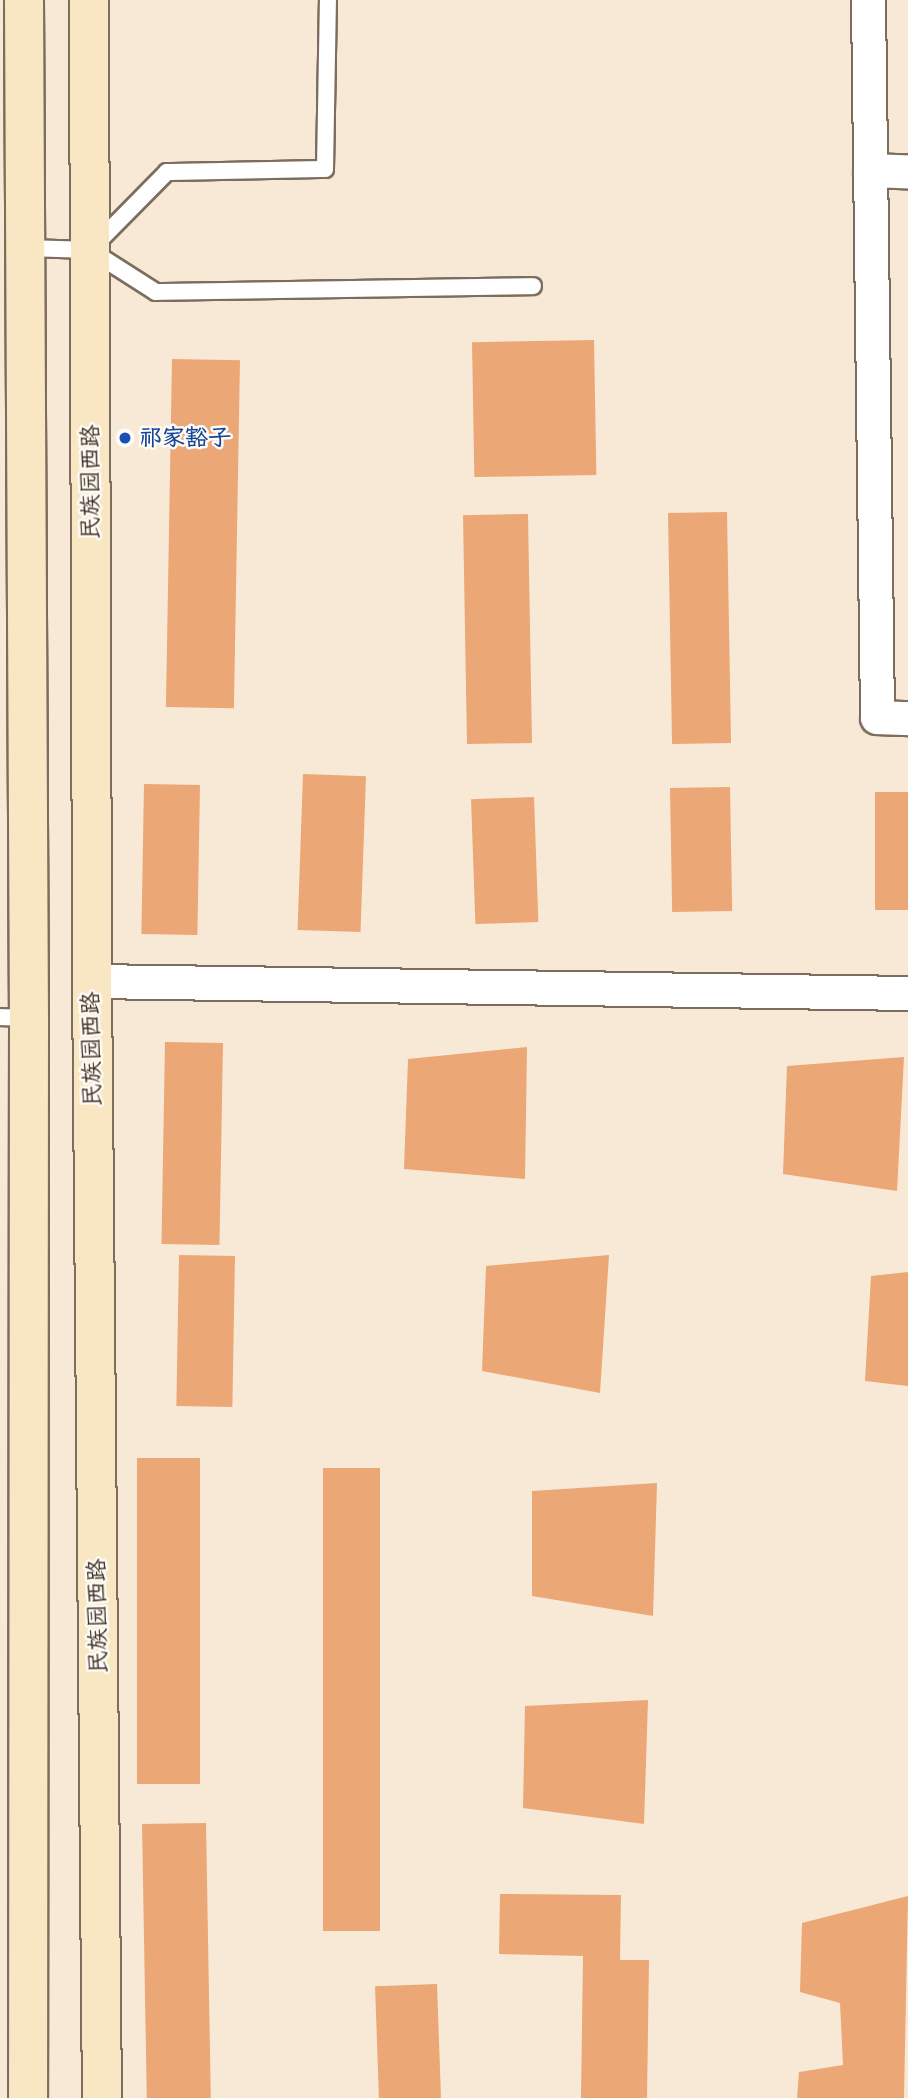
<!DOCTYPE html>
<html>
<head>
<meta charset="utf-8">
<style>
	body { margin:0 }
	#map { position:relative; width:908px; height:2098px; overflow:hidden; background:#f7e9d5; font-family:Sriracha,"LXGW WenKai TC",sans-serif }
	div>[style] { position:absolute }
	.building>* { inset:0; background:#eca776; transform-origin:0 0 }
	.roads { filter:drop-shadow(2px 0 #7d6d5e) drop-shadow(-2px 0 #7d6d5e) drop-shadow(0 2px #7d6d5e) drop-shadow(0 -2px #7d6d5e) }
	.lane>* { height:16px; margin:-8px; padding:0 8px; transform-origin:8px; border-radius:8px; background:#fff }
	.street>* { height:33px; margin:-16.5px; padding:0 16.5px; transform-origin:16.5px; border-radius:16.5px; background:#fff }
	.secondary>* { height:38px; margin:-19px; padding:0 19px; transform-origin:19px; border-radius:19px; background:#f9e7c3 }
	.dots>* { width:19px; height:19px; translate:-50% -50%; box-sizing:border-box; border:4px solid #fdfcf7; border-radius:50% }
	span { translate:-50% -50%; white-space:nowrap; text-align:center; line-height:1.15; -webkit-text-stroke:5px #fdfcf7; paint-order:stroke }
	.transit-label { font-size:23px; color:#164399; font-weight:700 }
	.left { translate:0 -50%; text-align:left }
	.street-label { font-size:23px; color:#3b2a1e }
</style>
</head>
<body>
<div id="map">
	<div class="building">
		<div style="left:594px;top:340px;width:135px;height:122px;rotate:89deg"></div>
		<div style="left:172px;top:359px;width:68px;height:348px;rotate:1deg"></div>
		<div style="left:727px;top:512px;width:231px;height:59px;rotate:89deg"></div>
		<div style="left:528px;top:514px;width:229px;height:65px;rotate:89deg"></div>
		<div style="left:303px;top:774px;width:63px;height:156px;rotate:2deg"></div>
		<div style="left:144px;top:784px;width:56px;height:150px;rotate:1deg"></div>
		<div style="left:730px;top:787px;width:124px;height:60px;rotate:89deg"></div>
		<div style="left:908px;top:792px;width:118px;height:33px;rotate:90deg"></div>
		<div style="left:534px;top:797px;width:125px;height:63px;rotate:88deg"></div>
		<div style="left:165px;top:1042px;width:58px;height:202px;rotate:1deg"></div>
		<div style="clip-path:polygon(527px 1047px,525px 1179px,404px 1169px,408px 1059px)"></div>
		<div style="clip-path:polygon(904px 1057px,897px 1191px,783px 1174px,787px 1066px)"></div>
		<div style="left:179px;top:1255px;width:56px;height:151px;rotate:1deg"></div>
		<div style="clip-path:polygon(609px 1255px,600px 1393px,482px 1371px,486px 1266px)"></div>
		<div style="clip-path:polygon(908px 1272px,908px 1386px,865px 1381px,871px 1276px)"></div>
		<div style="left:137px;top:1458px;width:63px;height:326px"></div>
		<div style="left:323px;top:1468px;width:57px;height:463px"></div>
		<div style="clip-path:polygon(657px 1483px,653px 1616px,532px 1596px,532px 1491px)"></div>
		<div style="clip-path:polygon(648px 1700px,644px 1824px,523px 1808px,525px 1706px)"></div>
		<div style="left:206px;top:1823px;width:275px;height:64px;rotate:89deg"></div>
		<div style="clip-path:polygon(500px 1894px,621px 1895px,620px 1960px,649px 1960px,647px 2098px,581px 2098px,583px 1956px,499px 1954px)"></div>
		<div style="clip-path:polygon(908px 1896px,904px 2098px,797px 2098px,799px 2072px,843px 2065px,840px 2003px,800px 1992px,802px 1923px)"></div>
		<div style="left:437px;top:1984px;width:114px;height:62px;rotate:88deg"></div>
	</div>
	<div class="roads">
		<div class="lane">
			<div style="left:96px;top:244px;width:101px;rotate:-45.4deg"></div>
			<div style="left:167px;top:172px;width:158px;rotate:-1.1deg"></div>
			<div style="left:325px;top:169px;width:169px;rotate:-89deg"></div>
			<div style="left:26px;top:248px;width:64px;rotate:1.8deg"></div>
			<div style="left:90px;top:250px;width:78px;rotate:32.5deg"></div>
			<div style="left:156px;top:292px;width:377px;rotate:-0.9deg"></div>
			<div style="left:0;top:1017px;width:29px;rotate:2deg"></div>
		</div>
		<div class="street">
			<div style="left:868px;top:0;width:717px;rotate:89.28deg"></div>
			<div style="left:877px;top:717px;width:31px;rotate:2deg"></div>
			<div style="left:870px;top:170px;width:38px;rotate:2deg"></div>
			<div style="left:92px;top:981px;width:816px;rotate:0.84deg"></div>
		</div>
		<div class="secondary">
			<div style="left:24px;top:0;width:1018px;rotate:89.72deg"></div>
			<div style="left:29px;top:1018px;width:1080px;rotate:90.05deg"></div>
			<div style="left:89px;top:0;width:981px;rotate:89.82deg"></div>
			<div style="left:92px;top:981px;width:1117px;rotate:89.49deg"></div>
		</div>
	</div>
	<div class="dots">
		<div style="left:125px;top:438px;background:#1a4fb4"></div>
	</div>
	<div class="transit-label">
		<span class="left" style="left:139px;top:438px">祁家豁子</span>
	</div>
	<div class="street-label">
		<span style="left:91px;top:482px;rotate:-90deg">民族园西路</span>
		<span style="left:92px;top:1049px;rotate:-91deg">民族园西路</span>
		<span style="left:98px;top:1616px;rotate:-91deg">民族园西路</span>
	</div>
</div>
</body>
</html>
